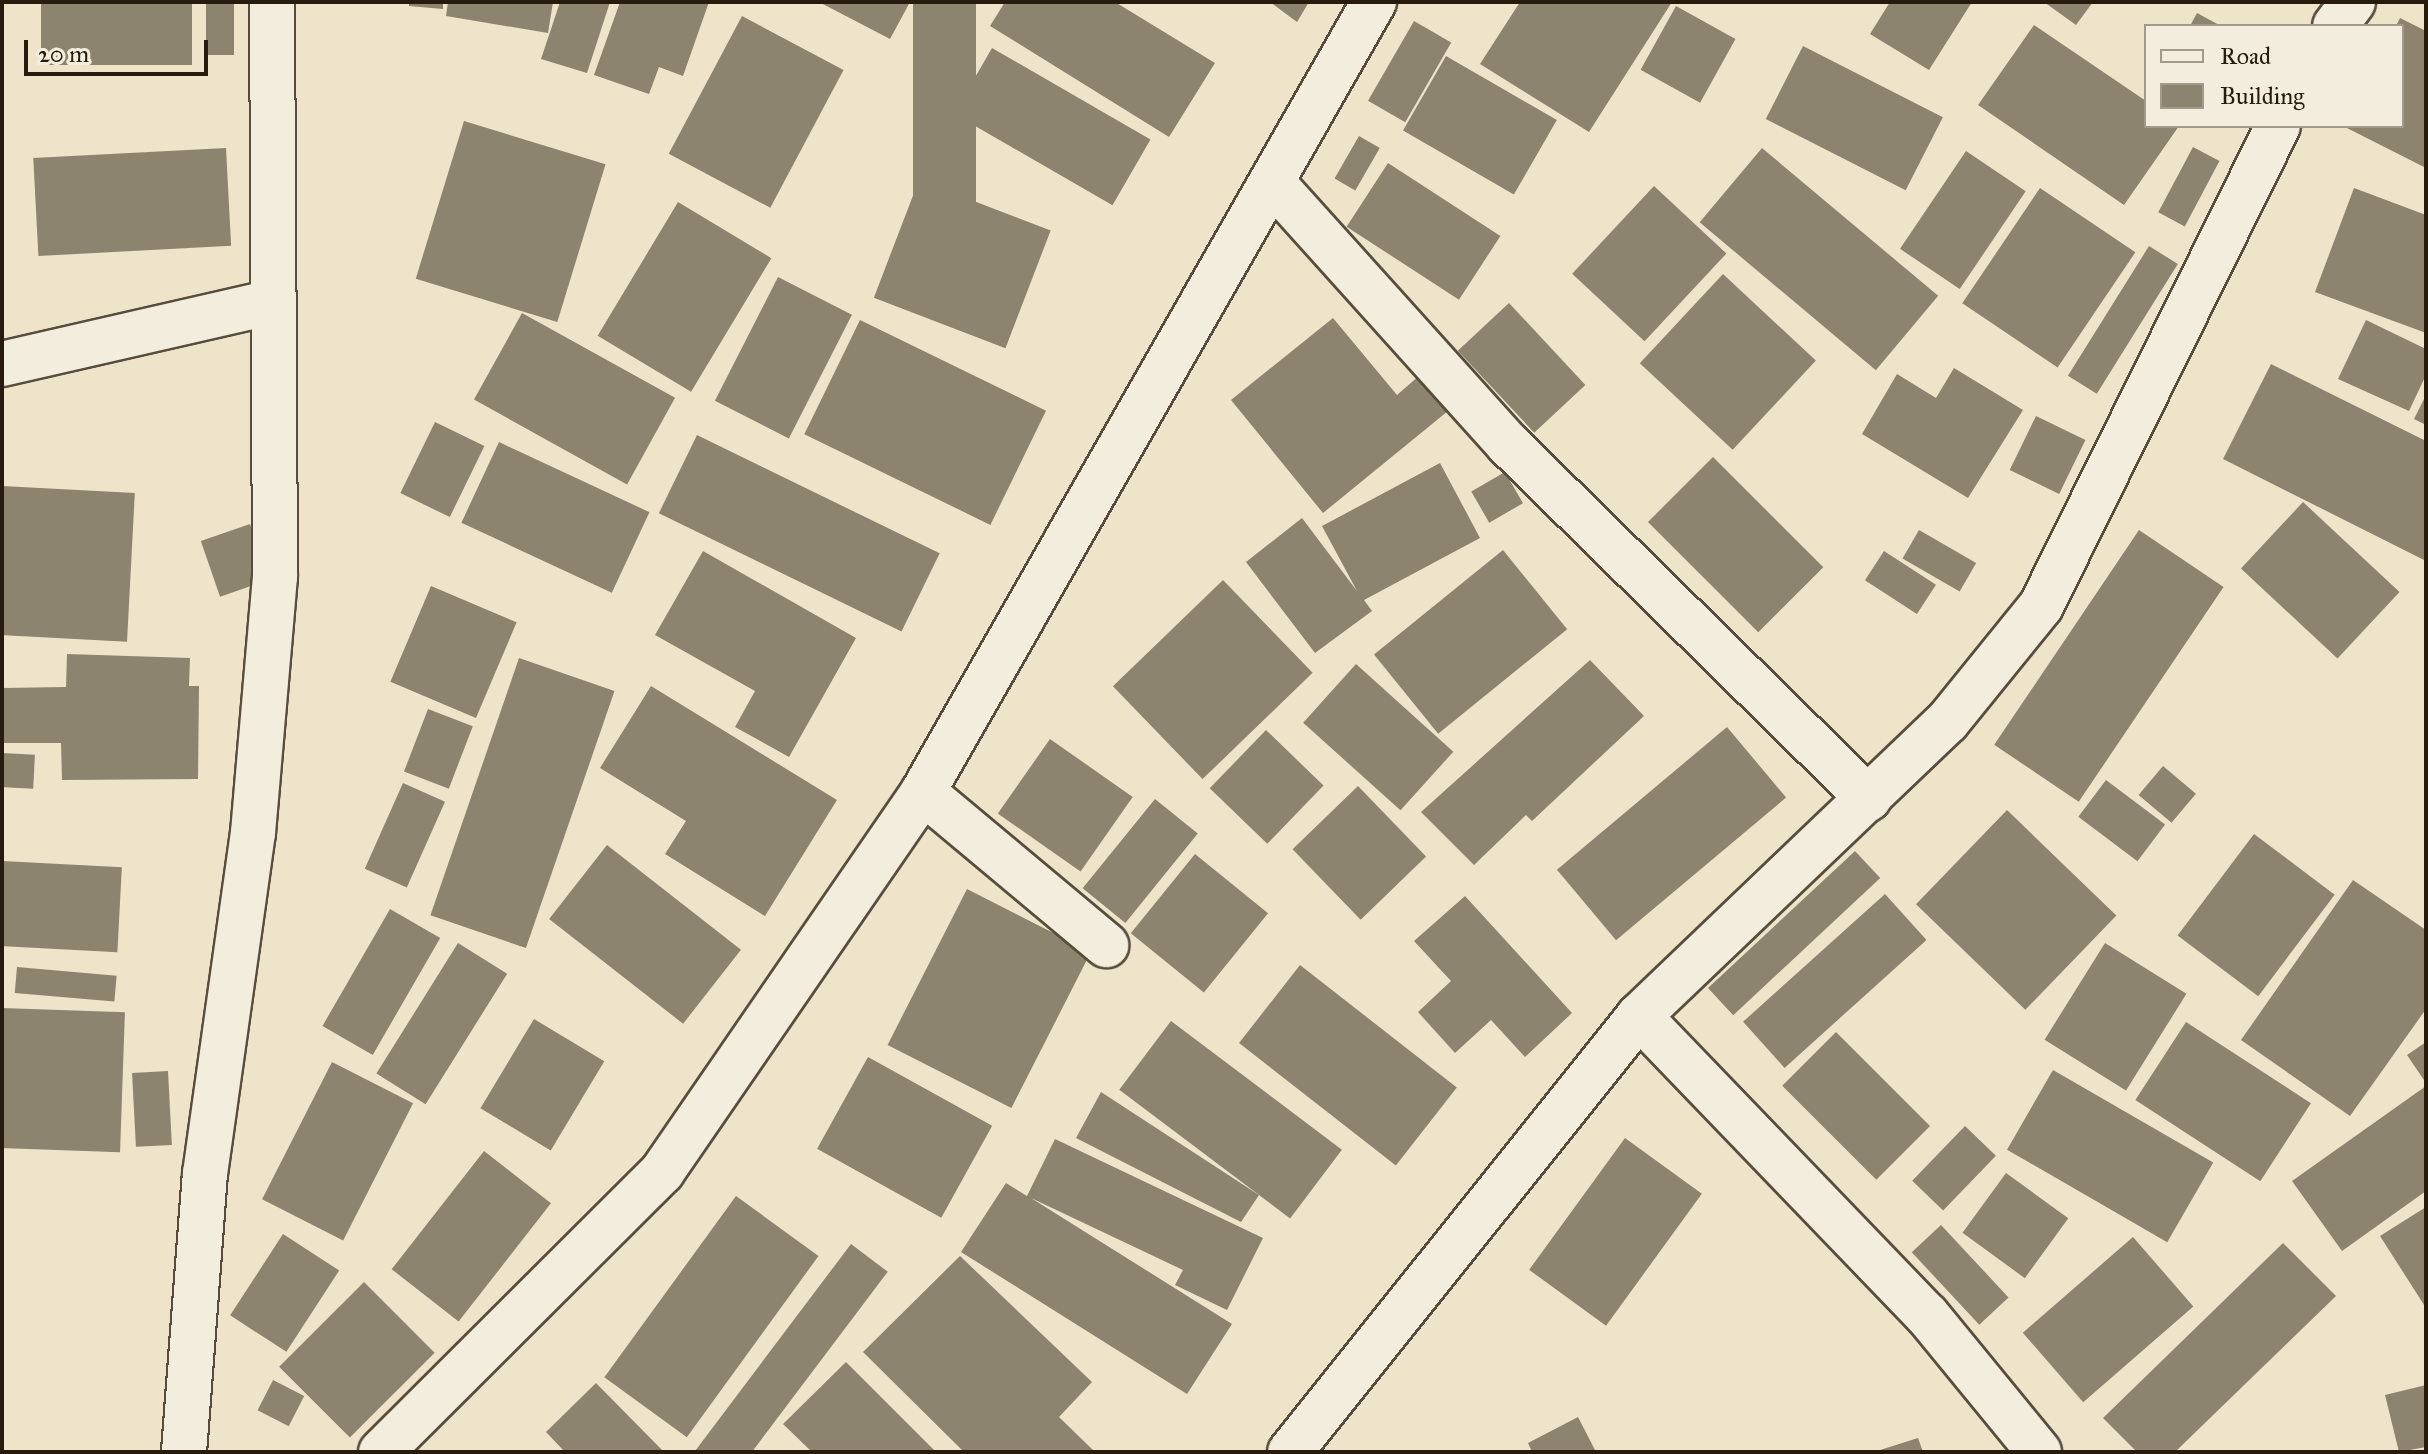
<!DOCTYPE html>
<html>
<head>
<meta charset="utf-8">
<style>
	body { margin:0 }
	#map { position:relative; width:2428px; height:1454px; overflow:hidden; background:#ede4ca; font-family:"IM FELL Great Primer",serif }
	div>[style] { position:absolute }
	.building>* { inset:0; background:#8d846f; transform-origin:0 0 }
	.roads { filter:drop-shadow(2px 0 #584d3c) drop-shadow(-2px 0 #584d3c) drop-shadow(0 2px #584d3c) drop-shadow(0 -2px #584d3c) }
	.minor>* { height:44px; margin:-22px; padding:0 22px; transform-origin:22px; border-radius:22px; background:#f3eddd }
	span { translate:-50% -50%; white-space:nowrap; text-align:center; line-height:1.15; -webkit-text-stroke:6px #f3eddd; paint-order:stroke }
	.frame { position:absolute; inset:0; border:4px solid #261b0d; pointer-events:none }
	.legend { position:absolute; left:2144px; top:24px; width:260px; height:104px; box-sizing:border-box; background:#f3eddd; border:2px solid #a1998a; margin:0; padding:10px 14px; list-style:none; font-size:24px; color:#261b0d }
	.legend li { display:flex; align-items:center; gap:16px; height:40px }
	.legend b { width:40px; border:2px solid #a1998a }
	.scale { position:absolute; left:24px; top:40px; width:184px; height:36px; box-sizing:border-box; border:4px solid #261b0d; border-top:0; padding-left:10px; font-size:24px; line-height:28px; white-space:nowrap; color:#261b0d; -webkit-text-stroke:6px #f3eddd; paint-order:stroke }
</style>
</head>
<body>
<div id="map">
	<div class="building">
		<div style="left:41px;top:2px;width:151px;height:63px"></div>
		<div style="left:206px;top:2px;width:28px;height:53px"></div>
		<div style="clip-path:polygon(409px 2px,443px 2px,443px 9px,409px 6px)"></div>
		<div style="clip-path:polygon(448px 2px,553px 2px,548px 33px,446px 16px)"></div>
		<div style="clip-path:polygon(560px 2px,610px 2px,587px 73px,541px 59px)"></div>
		<div style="clip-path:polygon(620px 2px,709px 2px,683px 76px,659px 67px,649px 94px,594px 75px)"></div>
		<div style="clip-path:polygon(819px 2px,910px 2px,890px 39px)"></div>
		<div style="left:913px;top:2px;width:63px;height:213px"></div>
		<div style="clip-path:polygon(1005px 2px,1115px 2px,1215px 63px,1169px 137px,990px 26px)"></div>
		<div style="clip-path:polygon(1270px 2px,1309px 2px,1297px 22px)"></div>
		<div style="clip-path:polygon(1520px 2px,1672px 2px,1589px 132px,1480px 64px)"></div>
		<div style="clip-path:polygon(1890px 2px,1972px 2px,1929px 70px,1870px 34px)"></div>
		<div style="clip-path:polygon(2044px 2px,2093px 2px,2076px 25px)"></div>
		<div style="left:1676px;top:6px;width:68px;height:73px;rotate:29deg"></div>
		<div style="clip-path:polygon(2197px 13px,2221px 26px,2190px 26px)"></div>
		<div style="left:742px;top:16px;width:115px;height:156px;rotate:28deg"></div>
		<div style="clip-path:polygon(2400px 18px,2426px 31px,2426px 168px,2343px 126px,2402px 126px,2402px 26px,2396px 26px)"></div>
		<div style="left:1414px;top:21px;width:43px;height:92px;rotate:30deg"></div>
		<div style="clip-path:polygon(2034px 25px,2146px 101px,2146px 126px,2179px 126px,2124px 205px,1978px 105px)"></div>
		<div style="left:1803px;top:46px;width:157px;height:82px;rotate:27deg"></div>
		<div style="left:992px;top:48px;width:183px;height:76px;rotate:30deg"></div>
		<div style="left:1446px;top:56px;width:128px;height:86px;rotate:30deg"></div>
		<div style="left:464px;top:121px;width:148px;height:165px;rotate:17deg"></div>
		<div style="left:1359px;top:136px;width:24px;height:49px;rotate:30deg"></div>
		<div style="left:2193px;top:147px;width:30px;height:74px;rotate:28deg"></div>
		<div style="left:226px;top:148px;width:98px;height:193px;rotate:87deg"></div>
		<div style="left:1762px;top:148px;width:230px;height:97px;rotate:40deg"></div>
		<div style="left:1966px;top:151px;width:72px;height:118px;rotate:34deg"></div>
		<div style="left:1388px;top:163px;width:134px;height:76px;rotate:33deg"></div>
		<div style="left:919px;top:180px;width:141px;height:126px;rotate:21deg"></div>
		<div style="left:1654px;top:186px;width:99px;height:120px;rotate:43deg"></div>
		<div style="left:2040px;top:188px;width:115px;height:139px;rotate:34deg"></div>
		<div style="clip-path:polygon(2354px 188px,2426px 215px,2426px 333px,2315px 292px)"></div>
		<div style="left:678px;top:202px;width:109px;height:156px;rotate:31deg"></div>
		<div style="left:2149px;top:246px;width:34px;height:153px;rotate:32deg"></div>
		<div style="left:1723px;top:274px;width:127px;height:122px;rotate:43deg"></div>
		<div style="left:778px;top:277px;width:83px;height:139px;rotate:27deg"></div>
		<div style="left:1509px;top:303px;width:112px;height:70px;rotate:47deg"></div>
		<div style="left:522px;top:313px;width:175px;height:99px;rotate:29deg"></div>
		<div style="clip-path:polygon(1333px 318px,1397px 395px,1420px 375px,1448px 411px,1323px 513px,1231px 400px)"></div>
		<div style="left:860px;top:320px;width:207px;height:127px;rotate:26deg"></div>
		<div style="clip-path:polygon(2366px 320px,2426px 349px,2426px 375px,2409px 411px,2338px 379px)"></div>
		<div style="clip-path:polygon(2271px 364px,2426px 441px,2426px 561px,2223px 459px)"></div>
		<div style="clip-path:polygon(1954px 368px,2023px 410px,1968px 498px,1862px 434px,1897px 374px,1936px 398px)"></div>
		<div style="clip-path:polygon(2426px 395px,2426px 425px,2414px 419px)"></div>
		<div style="left:2036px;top:416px;width:55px;height:60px;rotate:26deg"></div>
		<div style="left:435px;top:422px;width:55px;height:79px;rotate:26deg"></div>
		<div style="left:697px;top:435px;width:270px;height:87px;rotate:26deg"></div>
		<div style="left:499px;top:442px;width:166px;height:89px;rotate:25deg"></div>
		<div style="left:1713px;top:457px;width:156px;height:92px;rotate:45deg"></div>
		<div style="clip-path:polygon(1440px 463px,1480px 538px,1364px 600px,1372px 611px,1315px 653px,1246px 562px,1302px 518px,1357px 591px,1322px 526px)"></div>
		<div style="left:1505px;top:472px;width:36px;height:39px;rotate:60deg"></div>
		<div style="left:2px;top:486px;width:133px;height:149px;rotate:3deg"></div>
		<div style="left:2303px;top:502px;width:132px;height:91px;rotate:43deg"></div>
		<div style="left:250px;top:524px;width:59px;height:52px;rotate:71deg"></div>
		<div style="left:1919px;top:530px;width:66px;height:33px;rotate:30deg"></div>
		<div style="left:2139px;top:530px;width:102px;height:259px;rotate:34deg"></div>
		<div style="left:1503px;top:550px;width:102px;height:166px;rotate:51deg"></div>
		<div style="clip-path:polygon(703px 551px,856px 638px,789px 757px,735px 727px,755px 691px,655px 635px)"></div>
		<div style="left:1884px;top:551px;width:62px;height:35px;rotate:33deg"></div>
		<div style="left:1223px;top:580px;width:129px;height:153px;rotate:46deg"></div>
		<div style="left:431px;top:586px;width:93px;height:104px;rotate:23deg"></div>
		<div style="clip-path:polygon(67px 654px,190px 658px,189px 686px,199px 686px,198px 779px,62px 780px,61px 743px,2px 743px,2px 688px,66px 687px)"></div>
		<div style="left:519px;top:658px;width:101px;height:272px;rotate:19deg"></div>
		<div style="clip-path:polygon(1590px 660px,1644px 716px,1532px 821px,1526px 815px,1474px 865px,1421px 812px)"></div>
		<div style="left:1356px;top:664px;width:131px;height:79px;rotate:42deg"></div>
		<div style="clip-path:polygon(651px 686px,837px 800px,765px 916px,665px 854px,686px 821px,600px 768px)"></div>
		<div style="left:428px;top:709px;width:48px;height:67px;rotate:21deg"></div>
		<div style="left:1727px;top:727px;width:92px;height:222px;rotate:50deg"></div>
		<div style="left:1266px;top:730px;width:80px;height:81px;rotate:44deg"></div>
		<div style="left:1050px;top:739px;width:101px;height:91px;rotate:35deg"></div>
		<div style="left:2px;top:753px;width:33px;height:34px;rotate:3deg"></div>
		<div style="left:2163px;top:766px;width:43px;height:38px;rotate:40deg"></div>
		<div style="left:2106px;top:780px;width:74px;height:46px;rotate:37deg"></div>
		<div style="left:403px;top:783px;width:46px;height:94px;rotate:24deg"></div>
		<div style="left:1358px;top:786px;width:98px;height:91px;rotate:46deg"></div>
		<div style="left:1155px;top:799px;width:55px;height:115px;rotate:39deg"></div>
		<div style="left:2007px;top:810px;width:152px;height:131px;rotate:44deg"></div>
		<div style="left:2254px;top:834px;width:101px;height:127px;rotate:37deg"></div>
		<div style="left:607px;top:845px;width:170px;height:94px;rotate:38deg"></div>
		<div style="left:1855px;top:851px;width:37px;height:201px;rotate:47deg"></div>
		<div style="left:1195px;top:854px;width:94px;height:102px;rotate:39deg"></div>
		<div style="left:2px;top:861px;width:120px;height:85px;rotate:3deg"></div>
		<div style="clip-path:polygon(2353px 880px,2426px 930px,2426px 1009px,2350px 1116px,2241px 1040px)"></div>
		<div style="left:967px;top:889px;width:139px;height:175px;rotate:27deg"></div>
		<div style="left:1885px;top:894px;width:62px;height:191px;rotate:48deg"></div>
		<div style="clip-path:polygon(1465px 896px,1572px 1013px,1525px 1057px,1491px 1020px,1455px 1053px,1418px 1012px,1451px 981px,1414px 941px)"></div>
		<div style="left:390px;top:909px;width:58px;height:135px;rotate:30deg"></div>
		<div style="left:458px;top:943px;width:58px;height:154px;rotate:32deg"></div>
		<div style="left:2105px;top:943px;width:96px;height:114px;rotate:32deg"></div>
		<div style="left:1300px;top:965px;width:199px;height:99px;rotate:38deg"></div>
		<div style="left:17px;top:967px;width:100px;height:26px;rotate:5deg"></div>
		<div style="left:2px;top:1008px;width:123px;height:140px;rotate:2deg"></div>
		<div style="left:534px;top:1019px;width:82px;height:104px;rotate:31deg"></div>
		<div style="left:1171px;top:1021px;width:214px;height:86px;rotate:37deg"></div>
		<div style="left:2186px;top:1022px;width:149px;height:93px;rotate:33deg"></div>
		<div style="left:1836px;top:1032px;width:133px;height:76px;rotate:45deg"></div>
		<div style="clip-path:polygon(2426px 1042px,2426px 1083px,2407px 1055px)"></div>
		<div style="left:868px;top:1057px;width:142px;height:105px;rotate:29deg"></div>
		<div style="left:332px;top:1062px;width:91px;height:154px;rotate:27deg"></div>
		<div style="left:2053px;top:1070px;width:185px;height:92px;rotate:30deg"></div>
		<div style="left:168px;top:1071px;width:74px;height:36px;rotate:87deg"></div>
		<div style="clip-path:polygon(2426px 1086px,2426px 1191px,2342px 1251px,2292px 1181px)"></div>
		<div style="clip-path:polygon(1101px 1092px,1259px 1195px,1241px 1222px,1076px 1138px)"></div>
		<div style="left:1965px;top:1126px;width:43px;height:76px;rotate:44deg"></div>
		<div style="left:1625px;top:1138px;width:95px;height:163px;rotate:36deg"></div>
		<div style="clip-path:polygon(1055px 1139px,1263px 1238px,1227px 1310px,1175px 1285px,1183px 1270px,1031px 1198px,1232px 1324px,1187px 1394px,961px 1252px,1006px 1183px,1027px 1196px)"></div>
		<div style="left:484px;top:1151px;width:85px;height:150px;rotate:38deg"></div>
		<div style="left:2006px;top:1173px;width:77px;height:74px;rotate:36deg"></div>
		<div style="left:736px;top:1196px;width:102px;height:224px;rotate:36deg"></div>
		<div style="clip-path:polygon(2426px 1207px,2426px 1308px,2380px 1236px)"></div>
		<div style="left:1941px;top:1225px;width:99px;height:40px;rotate:47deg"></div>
		<div style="left:283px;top:1234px;width:67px;height:97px;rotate:33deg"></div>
		<div style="left:2133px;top:1237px;width:92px;height:146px;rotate:49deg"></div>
		<div style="clip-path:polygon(2283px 1243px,2336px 1296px,2175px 1452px,2137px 1452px,2103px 1418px)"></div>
		<div style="left:851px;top:1244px;width:46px;height:261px;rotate:37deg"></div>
		<div style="clip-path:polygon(960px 1256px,1092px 1382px,1059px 1417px,1095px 1452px,964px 1452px,863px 1352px)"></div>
		<div style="left:364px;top:1282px;width:100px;height:120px;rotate:45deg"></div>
		<div style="clip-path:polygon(846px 1362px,936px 1452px,812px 1452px,783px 1424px)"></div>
		<div style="left:273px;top:1380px;width:35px;height:34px;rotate:27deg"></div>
		<div style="clip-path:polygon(596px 1383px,664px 1452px,565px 1452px,546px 1432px)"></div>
		<div style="clip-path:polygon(2426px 1385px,2426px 1447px,2399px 1452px,2385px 1395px)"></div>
		<div style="clip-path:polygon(1578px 1417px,1596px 1452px,1532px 1452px,1528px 1443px)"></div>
		<div style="clip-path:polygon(1918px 1438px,1923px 1452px,1877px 1452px,1877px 1451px)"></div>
	</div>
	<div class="roads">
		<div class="minor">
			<div style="left:2335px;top:26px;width:30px;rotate:-53deg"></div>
			<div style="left:1273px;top:183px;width:351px;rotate:48deg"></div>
			<div style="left:1508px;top:444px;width:506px;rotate:44.52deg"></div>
			<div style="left:2px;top:364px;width:277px;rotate:-12.9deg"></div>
			<div style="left:923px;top:792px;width:239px;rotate:39.9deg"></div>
			<div style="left:1639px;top:1016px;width:415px;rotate:46.1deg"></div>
			<div style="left:1927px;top:1315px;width:177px;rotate:50.7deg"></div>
			<div style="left:184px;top:1452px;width:279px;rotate:-85.7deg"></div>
			<div style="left:205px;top:1174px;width:344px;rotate:-82deg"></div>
			<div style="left:253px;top:833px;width:257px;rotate:-85.1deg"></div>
			<div style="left:275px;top:577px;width:575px;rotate:-90.3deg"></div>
			<div style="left:381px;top:1452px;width:397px;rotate:-44.9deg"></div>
			<div style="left:662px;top:1172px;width:461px;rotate:-55.5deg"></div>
			<div style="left:923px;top:792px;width:910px;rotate:-60.28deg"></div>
			<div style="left:1290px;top:1452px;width:558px;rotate:-51.32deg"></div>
			<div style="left:1639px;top:1016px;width:426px;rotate:-43.7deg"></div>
			<div style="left:1947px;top:722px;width:149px;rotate:-51deg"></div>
			<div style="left:2041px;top:606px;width:535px;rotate:-63.72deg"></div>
		</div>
	</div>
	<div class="frame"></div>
	<ul class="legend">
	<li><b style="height:10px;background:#f3eddd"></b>Road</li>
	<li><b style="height:22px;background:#8d846f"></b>Building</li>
	</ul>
	<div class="scale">20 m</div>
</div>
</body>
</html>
